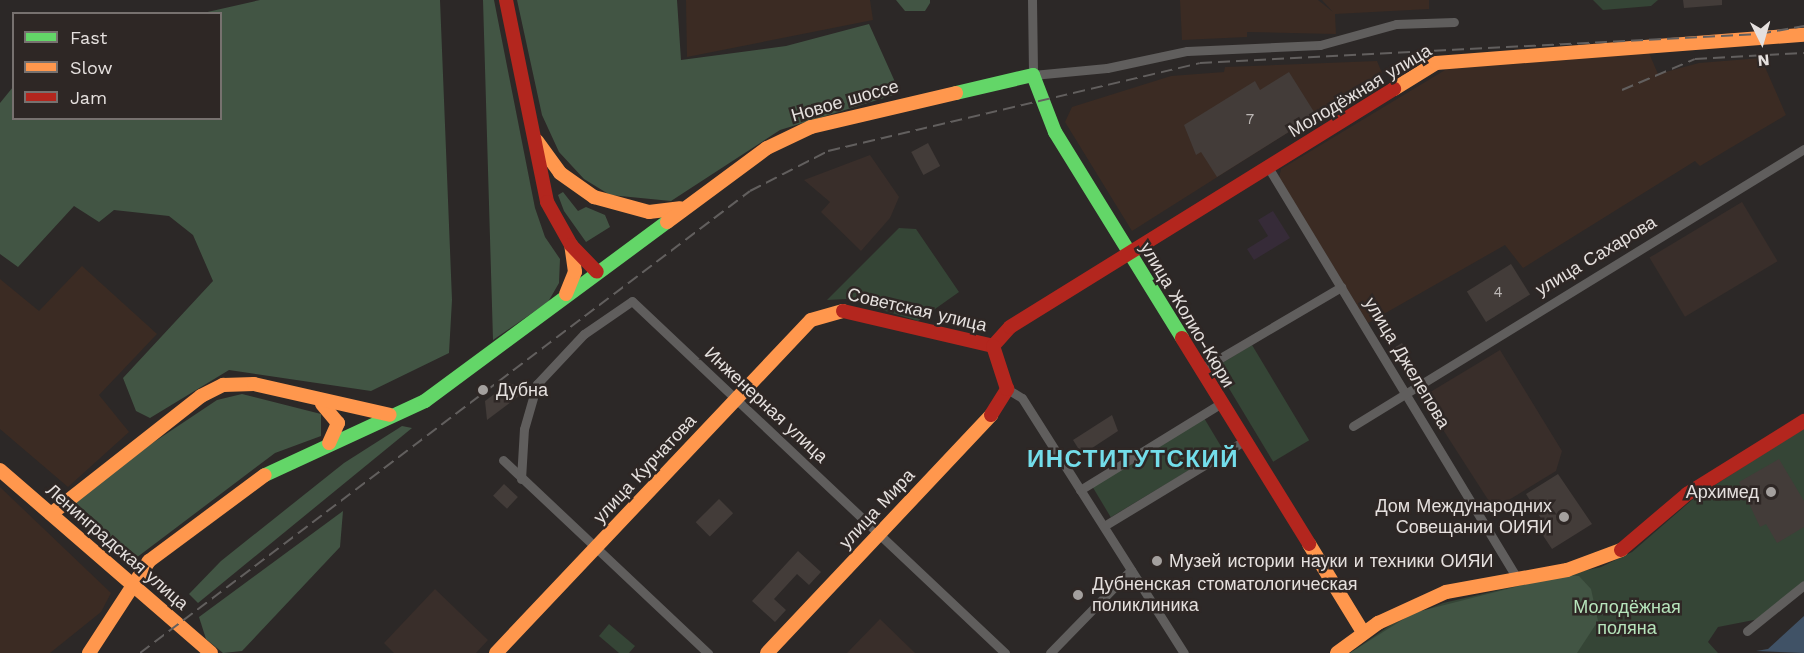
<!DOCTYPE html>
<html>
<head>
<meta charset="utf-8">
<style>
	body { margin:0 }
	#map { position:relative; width:1804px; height:653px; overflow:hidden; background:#2c2827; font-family:"Work Sans",sans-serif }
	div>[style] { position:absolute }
	.commercial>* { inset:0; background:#362b38 }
	.industrial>* { inset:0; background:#3b2b23 }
	.built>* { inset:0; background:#392e2a; transform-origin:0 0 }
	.green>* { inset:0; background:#354536; transform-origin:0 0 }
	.forest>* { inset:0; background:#425544 }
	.water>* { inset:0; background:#405266 }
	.building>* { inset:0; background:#433c39; transform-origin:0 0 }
	.street>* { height:9px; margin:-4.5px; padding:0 4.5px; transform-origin:4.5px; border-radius:4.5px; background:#605e5d }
	.fast>* { height:14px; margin:-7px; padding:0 7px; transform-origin:7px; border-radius:7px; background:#63d668 }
	.slow>* { height:14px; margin:-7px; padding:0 7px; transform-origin:7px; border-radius:7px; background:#ff974d }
	.jam>* { height:14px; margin:-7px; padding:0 7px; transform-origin:7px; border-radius:7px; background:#b3261e }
	.rail>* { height:2px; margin-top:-1px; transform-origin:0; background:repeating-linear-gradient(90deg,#625f5e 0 12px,transparent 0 18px) }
	.dots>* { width:16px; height:16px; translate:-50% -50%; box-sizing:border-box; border:3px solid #2e2725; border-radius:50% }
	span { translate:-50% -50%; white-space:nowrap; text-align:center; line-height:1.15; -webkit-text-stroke:5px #2e2725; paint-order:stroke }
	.number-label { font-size:15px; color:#bcb7b5 }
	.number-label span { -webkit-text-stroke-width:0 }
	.street-label { font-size:18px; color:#e5e0de }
	.poi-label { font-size:18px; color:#e5e0de }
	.left { translate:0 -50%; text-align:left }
	.right { translate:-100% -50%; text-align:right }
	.park-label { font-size:18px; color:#b6e4bb }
	.district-label { font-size:24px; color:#73ddea; font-weight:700; letter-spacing:1.5px }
	.legend { position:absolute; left:12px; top:12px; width:210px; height:108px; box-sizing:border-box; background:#2e2725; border:2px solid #77716f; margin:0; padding:8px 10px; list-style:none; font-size:18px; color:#e5e0de }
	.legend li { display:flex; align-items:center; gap:12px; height:30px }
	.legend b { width:30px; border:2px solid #77716f }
	.north { position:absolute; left:1732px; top:12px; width:60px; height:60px; -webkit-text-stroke:4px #2e2725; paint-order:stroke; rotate:175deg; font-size:16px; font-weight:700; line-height:24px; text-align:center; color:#e5e0de }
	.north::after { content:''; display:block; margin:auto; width:21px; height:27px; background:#e5e0de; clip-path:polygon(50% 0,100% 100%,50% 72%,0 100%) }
</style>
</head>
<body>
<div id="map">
	<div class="commercial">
		<div style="clip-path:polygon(1273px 211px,1290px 238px,1254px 260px,1247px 249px,1268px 236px,1258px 220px)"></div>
	</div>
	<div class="industrial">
		<div style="clip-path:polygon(686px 0,870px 0,873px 20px,687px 57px)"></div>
		<div style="clip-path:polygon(1180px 0,1318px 0,1333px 12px,1322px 0,1429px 0,1429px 9px,1335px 14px,1336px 34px,1247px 32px,1247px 37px,1182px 40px)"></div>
		<div style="clip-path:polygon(1649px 53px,1658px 74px,1699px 63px,1761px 58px,1786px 115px,1700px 166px,1695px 161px,1523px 268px,1505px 245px,1368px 323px,1279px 178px,1281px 169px,1455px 64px)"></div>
		<div style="clip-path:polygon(1377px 61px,1382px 73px,1132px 231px,1065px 122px,1072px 107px,1171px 76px,1224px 72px,1225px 67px)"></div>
		<div style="clip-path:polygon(82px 266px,157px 334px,99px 395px,129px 432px,68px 487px,0 429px,0 279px,39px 311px)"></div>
		<div style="clip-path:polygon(0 487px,111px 593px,101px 612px,50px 653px,0 653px)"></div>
	</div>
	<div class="built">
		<div style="clip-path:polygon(870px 155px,899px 197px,890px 218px,861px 251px,821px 212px,830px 202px,804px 180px)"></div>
		<div style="left:1742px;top:202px;width:69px;height:108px;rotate:59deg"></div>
		<div style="clip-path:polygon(1500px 350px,1562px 451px,1556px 471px,1494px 509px,1422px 397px)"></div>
		<div style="clip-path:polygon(435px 589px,488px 640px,476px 653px,394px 653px,384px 643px)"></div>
		<div style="clip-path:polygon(880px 619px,915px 653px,847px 653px)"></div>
	</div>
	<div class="green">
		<div style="clip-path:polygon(1593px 0,1658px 0,1651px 6px,1603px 10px)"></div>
		<div style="clip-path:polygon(899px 228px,916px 229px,959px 292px,918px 321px,846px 299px,827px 300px)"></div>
		<div style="left:1252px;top:345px;width:111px;height:42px;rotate:59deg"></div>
		<div style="left:1204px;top:418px;width:37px;height:131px;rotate:59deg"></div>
		<div style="clip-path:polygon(1804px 428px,1804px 583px,1759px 619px,1718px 627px,1708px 642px,1718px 653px,1350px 653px,1392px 624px,1443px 603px,1601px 567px,1632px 552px,1693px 499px)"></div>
		<div style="clip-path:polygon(609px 624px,635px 646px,629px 653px,619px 653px,599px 636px)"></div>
	</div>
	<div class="forest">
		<div style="clip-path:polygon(260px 0,440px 0,452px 300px,449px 353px,371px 391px,229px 370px,150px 418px,136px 411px,123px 378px,213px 281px,193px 235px,169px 216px,114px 210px,99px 222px,74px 206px,18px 267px,0 254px,0 103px,13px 87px,14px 118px,220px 118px,220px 14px,203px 13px)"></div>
		<div style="clip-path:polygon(483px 0,494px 0,535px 208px,545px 237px,560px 259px,559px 283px,548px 302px,493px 340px)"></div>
		<div style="clip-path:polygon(517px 0,677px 0,681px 60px,786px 46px,869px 24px,900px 93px,780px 130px,671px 201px,610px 195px,584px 179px,559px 152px,542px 115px)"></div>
		<div style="clip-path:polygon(896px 0,930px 0,930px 3px,925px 11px,905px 11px)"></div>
		<div style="clip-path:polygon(563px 192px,578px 211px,586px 207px,605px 215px,610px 227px,586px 242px,564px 211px,558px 195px)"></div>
		<div style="clip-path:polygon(242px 394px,321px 414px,321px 436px,275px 453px,136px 558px,118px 558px,71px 514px,74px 503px,133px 456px,217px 400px)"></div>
		<div style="clip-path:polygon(402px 426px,412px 428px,198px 603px,189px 594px,221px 561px,344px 463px)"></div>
		<div style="clip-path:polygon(343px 511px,340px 547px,242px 651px,223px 653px,206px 639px,199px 617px)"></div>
		<div style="clip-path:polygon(1563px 575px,1579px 576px,1591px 589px,1598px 621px,1577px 653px,1350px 653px,1413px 613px)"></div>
	</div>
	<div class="water">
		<div style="clip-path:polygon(1804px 616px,1804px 653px,1756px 651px,1768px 649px)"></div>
	</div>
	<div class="building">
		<div style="clip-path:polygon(1683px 0,1722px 0,1722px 5px,1684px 8px)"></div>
		<div style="clip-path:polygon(1289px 72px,1316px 115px,1217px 177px,1201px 152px,1196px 155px,1184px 125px,1255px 81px,1260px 90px)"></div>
		<div style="left:928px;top:143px;width:26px;height:19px;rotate:62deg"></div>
		<div style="left:1511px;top:264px;width:36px;height:52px;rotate:58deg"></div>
		<div style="left:1402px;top:343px;width:15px;height:11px;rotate:58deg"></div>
		<div style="clip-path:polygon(509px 383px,518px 386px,519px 396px,487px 420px,485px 401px)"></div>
		<div style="clip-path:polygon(1112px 415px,1118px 431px,1086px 452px,1078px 448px,1073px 440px)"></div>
		<div style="clip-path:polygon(1779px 459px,1804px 501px,1804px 527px,1777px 543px,1766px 524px,1760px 527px,1739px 482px)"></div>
		<div style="clip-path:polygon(1558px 474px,1592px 524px,1552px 549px,1542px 534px,1548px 530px,1526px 494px)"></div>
		<div style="left:504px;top:484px;width:19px;height:16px;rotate:43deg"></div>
		<div style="left:719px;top:499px;width:20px;height:33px;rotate:45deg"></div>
		<div style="clip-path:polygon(798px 551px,821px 572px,809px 585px,797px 574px,774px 599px,786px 610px,775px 622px,752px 601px)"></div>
	</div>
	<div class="street">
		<div style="left:1032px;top:0;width:75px;rotate:89.2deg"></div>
		<div style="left:1033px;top:75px;width:74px;rotate:-5.4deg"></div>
		<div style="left:1107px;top:68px;width:82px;rotate:-12deg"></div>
		<div style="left:1187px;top:51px;width:133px;rotate:-2.6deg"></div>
		<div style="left:1320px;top:45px;width:79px;rotate:-15.4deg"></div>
		<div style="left:1396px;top:24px;width:58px;rotate:-2deg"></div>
		<div style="left:1268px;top:167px;width:478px;rotate:58.8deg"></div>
		<div style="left:1200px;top:370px;width:164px;rotate:-30.5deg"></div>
		<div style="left:1007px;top:389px;width:17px;rotate:31deg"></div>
		<div style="left:1022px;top:398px;width:302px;rotate:57.6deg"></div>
		<div style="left:1353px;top:426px;width:529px;rotate:-31.56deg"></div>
		<div style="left:503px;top:460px;width:282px;rotate:43.3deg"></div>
		<div style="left:521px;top:479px;width:50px;rotate:-86.6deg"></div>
		<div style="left:524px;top:429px;width:47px;rotate:-73.9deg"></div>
		<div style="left:537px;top:384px;width:69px;rotate:-46.8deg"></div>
		<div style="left:584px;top:334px;width:58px;rotate:-34.5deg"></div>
		<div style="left:632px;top:301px;width:513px;rotate:43.34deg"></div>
		<div style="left:1080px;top:490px;width:164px;rotate:-31.6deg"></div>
		<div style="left:1104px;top:526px;width:164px;rotate:-31.3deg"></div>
		<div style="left:1747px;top:631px;width:73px;rotate:-38.9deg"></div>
		<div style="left:1050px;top:653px;width:116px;rotate:-45.7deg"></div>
	</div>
	<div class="fast">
		<div style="left:956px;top:93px;width:79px;rotate:-13.2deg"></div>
		<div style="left:1033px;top:75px;width:61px;rotate:68.9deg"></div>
		<div style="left:1055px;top:132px;width:242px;rotate:58.3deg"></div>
		<div style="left:265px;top:475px;width:176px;rotate:-24.8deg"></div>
		<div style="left:425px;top:401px;width:301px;rotate:-36.5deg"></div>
	</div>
	<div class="slow">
		<div style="left:1394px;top:89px;width:49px;rotate:-31.8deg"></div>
		<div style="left:1436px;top:63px;width:369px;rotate:-4.4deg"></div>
		<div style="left:537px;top:141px;width:39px;rotate:54deg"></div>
		<div style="left:560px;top:173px;width:42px;rotate:35.2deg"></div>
		<div style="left:594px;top:197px;width:57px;rotate:15.3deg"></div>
		<div style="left:649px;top:212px;width:31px;rotate:-7deg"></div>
		<div style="left:667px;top:222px;width:124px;rotate:-36.5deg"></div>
		<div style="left:767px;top:148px;width:49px;rotate:-25.5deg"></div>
		<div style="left:811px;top:127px;width:149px;rotate:-13.2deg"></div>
		<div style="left:566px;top:294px;width:24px;rotate:-68deg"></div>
		<div style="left:575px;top:272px;width:27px;rotate:-98deg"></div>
		<div style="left:322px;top:404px;width:25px;rotate:50deg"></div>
		<div style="left:338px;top:423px;width:22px;rotate:114deg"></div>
		<div style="left:0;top:470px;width:279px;rotate:40.9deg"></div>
		<div style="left:51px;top:514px;width:191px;rotate:-38.2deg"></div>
		<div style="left:201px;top:396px;width:25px;rotate:-27deg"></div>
		<div style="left:223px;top:385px;width:31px;rotate:-2deg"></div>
		<div style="left:254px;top:384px;width:139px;rotate:12.8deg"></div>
		<div style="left:1309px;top:544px;width:103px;rotate:58.5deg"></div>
		<div style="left:89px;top:653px;width:110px;rotate:-56.9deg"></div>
		<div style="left:149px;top:561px;width:144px;rotate:-36.6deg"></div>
		<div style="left:496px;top:653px;width:458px;rotate:-46.6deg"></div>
		<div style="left:811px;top:320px;width:33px;rotate:-16deg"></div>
		<div style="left:767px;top:653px;width:327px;rotate:-46.7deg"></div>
		<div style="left:1337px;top:653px;width:51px;rotate:-36.2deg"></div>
		<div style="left:1378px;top:623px;width:75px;rotate:-24.5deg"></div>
		<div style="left:1446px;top:592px;width:123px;rotate:-10.3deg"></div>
		<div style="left:1567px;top:570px;width:58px;rotate:-20.3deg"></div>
	</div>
	<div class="jam">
		<div style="left:506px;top:0;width:206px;rotate:78.5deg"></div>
		<div style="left:547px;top:202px;width:49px;rotate:60.8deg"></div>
		<div style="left:571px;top:245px;width:37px;rotate:46deg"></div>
		<div style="left:843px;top:311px;width:154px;rotate:13.1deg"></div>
		<div style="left:1182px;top:338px;width:242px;rotate:58.3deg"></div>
		<div style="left:993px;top:346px;width:25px;rotate:-48deg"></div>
		<div style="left:1010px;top:327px;width:452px;rotate:-31.8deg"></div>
		<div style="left:991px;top:415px;width:31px;rotate:-58deg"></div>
		<div style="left:1007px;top:389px;width:45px;rotate:-108deg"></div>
		<div style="left:1621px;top:550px;width:87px;rotate:-40.3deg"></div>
		<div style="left:1687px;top:494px;width:138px;rotate:-32deg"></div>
	</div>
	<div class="rail">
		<div style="left:1622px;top:90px;width:79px;rotate:-23deg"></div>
		<div style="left:1695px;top:59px;width:109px;rotate:-3.2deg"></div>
		<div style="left:140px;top:653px;width:765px;rotate:-37.14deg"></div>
		<div style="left:750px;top:191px;width:88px;rotate:-27.1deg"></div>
		<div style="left:828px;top:151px;width:382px;rotate:-13.3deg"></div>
		<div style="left:1200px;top:63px;width:560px;rotate:-2.97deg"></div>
		<div style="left:1759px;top:34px;width:46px;rotate:-10.1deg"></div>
	</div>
	<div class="dots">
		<div style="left:483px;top:390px;background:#a4a09e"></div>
		<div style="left:1771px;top:492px;background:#a4a09e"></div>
		<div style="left:1564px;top:517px;background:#a4a09e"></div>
		<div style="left:1157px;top:561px;background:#a4a09e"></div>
		<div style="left:1078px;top:595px;background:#a4a09e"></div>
	</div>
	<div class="number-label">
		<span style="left:1250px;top:120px">7</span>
		<span style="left:1498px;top:293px">4</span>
	</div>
	<div class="street-label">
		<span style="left:1360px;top:91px;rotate:-31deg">Молодёжная улица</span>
		<span style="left:845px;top:101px;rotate:-16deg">Новое шоссе</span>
		<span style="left:1596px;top:256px;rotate:-31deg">улица Сахарова</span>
		<span style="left:917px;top:310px;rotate:13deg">Советская улица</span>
		<span style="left:1187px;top:315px;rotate:59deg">улица Жолио-Кюри</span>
		<span style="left:1407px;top:363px;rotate:59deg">улица Джелепова</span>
		<span style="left:766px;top:405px;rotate:43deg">Инженерная улица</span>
		<span style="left:645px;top:469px;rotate:-47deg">улица Курчатова</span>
		<span style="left:877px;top:509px;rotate:-47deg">улица Мира</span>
		<span style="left:117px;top:547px;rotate:41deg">Ленинградская улица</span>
	</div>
	<div class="poi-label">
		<span class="left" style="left:496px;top:390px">Дубна</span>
		<span class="right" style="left:1759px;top:492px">Архимед</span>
		<span class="right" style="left:1552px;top:517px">Дом Международних<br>Совещании ОИЯИ</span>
		<span class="left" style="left:1169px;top:561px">Музей истории науки и техники ОИЯИ</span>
		<span class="left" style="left:1092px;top:595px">Дубненская стоматологическая<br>поликлиника</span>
	</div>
	<div class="park-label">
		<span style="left:1627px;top:618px">Молодёжная<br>поляна</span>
	</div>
	<div class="district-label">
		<span style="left:1133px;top:460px">ИНСТИТУТСКИЙ</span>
	</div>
	<ul class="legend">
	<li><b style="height:8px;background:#63d668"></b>Fast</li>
	<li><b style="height:8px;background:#ff974d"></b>Slow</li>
	<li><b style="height:8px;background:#b3261e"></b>Jam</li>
	</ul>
	<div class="north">N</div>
</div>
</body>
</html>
